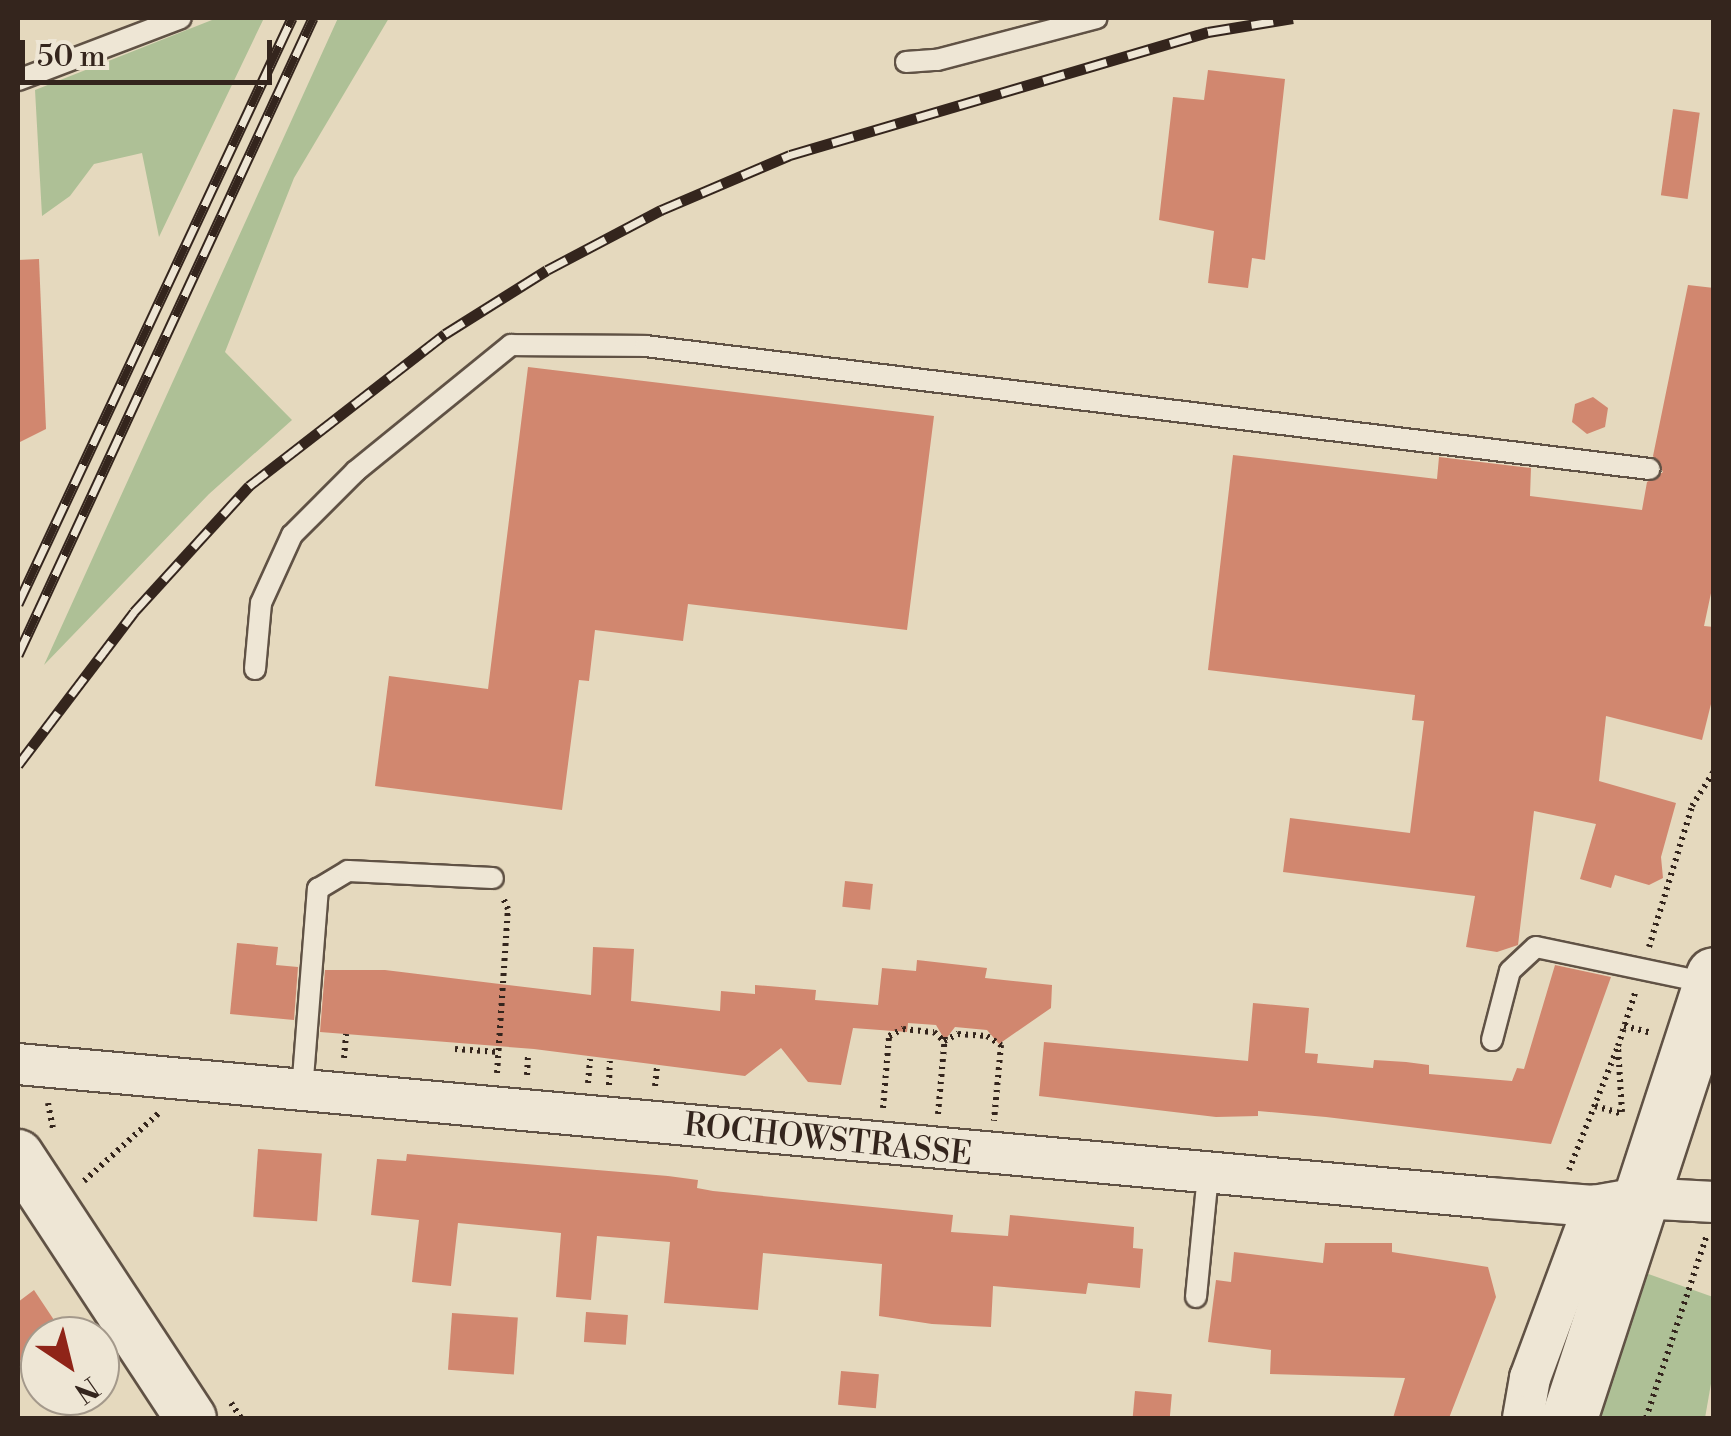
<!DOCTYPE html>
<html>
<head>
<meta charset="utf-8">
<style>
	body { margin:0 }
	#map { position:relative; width:1731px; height:1436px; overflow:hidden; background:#e5d9be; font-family:"Libre Bodoni",serif }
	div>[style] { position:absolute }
	.green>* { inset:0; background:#aec096 }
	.building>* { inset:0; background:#d1876f; transform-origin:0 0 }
	.path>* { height:6px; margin-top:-3px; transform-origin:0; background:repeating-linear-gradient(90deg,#34251d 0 2.5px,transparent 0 7.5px) }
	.roads { filter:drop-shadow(2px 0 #605245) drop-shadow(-2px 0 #605245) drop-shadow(0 2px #605245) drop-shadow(0 -2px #605245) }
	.service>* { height:20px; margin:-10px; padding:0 10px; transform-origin:10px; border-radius:10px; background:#eee6d5 }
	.minor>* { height:40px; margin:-20px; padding:0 20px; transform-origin:20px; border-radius:20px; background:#eee6d5 }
	.tertiary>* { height:50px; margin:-25px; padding:0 25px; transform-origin:25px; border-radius:25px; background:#eee6d5 }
	.secondary>* { height:55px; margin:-27.5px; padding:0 27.5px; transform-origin:27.5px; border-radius:27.5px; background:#eee6d5 }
	.rail>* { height:11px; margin-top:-5.5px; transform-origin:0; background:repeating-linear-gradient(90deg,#eee6d5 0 22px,#34251d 0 44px); box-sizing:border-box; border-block:2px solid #34251d }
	span { translate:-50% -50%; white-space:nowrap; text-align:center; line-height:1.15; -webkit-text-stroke:8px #eee6d5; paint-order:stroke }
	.street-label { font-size:32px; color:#34251d }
	.frame { position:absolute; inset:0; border:20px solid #34251d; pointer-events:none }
	.north { position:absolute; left:20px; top:1316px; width:100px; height:100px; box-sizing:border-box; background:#eee6d5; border:2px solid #a4998b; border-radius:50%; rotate:145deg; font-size:28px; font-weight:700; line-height:40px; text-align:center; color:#34251d }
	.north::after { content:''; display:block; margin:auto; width:35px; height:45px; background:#8f2418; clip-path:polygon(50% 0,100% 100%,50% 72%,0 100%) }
	.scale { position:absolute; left:20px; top:40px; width:252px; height:45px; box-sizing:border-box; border:5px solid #34251d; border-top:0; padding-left:12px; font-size:30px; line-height:35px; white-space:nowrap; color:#34251d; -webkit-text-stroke:8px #eee6d5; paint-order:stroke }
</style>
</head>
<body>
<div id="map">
	<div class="green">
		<div style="clip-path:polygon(217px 18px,264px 18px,159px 237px,142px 153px,94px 164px,70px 196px,42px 216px,35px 90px)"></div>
		<div style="clip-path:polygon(338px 18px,389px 18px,294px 178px,225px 352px,292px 420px,209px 494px,44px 665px)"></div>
		<div style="clip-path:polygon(1640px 1271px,1713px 1297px,1713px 1372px,1705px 1418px,1591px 1418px)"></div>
	</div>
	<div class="building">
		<div style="clip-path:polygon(1208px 70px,1285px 79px,1265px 260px,1252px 258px,1248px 288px,1208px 283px,1214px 231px,1159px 220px,1173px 97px,1204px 100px)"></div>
		<div style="left:1673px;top:109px;width:27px;height:87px;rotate:8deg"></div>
		<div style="clip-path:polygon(39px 259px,46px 429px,18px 443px,18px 260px)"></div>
		<div style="clip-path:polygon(1688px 285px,1714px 288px,1714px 579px,1704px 626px,1714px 627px,1714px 692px,1702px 740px,1606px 716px,1599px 781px,1676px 803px,1661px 857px,1663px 878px,1649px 885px,1615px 875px,1611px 888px,1580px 879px,1596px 824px,1534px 811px,1518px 945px,1497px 952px,1466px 947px,1475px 896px,1283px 872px,1290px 818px,1410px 833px,1424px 721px,1412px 720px,1415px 695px,1208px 670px,1233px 455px,1437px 479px,1439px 457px,1531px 468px,1530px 496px,1642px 510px,1647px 482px,1663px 472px,1653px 456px)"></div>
		<div style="clip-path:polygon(528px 367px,934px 416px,907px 630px,688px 604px,683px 641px,595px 630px,589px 681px,579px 680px,562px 810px,375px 786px,389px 676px,488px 689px)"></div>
		<div style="clip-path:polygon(1593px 397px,1608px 408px,1605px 427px,1587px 434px,1572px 422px,1575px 404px)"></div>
		<div style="left:845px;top:881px;width:28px;height:26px;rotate:6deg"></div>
		<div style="clip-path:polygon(237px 943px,278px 947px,276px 965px,298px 967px,294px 1020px,230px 1014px)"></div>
		<div style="clip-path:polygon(593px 947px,634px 949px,631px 1001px,720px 1011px,721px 991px,755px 994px,755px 985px,816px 990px,815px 1000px,878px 1005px,882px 968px,916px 971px,917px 960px,987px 968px,985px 978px,1052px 985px,1051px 1008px,999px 1044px,987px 1030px,955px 1027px,945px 1040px,936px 1025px,908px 1023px,907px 1032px,853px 1028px,841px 1085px,808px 1082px,781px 1048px,745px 1076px,534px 1049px,320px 1032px,325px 970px,385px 970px,591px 995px)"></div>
		<div style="clip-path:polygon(1555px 965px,1611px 977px,1551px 1144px,1326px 1117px,1258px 1111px,1258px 1116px,1216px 1117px,1039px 1096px,1044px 1042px,1248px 1061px,1253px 1003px,1309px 1008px,1305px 1053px,1318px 1054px,1317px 1063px,1373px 1068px,1374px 1060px,1406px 1062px,1429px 1065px,1429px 1074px,1512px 1081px,1517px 1068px,1524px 1069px)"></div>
		<div style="left:258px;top:1149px;width:64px;height:68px;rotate:4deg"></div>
		<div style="clip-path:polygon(407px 1154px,668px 1176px,698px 1180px,697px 1188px,713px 1191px,953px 1215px,951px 1232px,1008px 1236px,1010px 1215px,1134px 1227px,1133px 1248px,1143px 1249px,1140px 1288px,1088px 1283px,1086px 1294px,993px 1286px,991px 1327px,932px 1324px,879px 1316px,882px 1264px,763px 1253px,758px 1310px,664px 1303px,670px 1242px,597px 1236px,591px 1300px,556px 1297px,561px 1233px,458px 1223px,451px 1286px,412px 1282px,419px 1220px,371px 1215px,377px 1159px,406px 1161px)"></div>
		<div style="clip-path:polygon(1325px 1243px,1392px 1243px,1392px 1252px,1488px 1267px,1496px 1297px,1449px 1418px,1393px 1418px,1405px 1378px,1270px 1374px,1271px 1350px,1208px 1342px,1216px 1280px,1231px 1282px,1234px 1252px,1323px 1263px)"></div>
		<div style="clip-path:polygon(34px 1290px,62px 1332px,40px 1336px,40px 1347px,18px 1362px,18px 1302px)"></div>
		<div style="left:586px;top:1312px;width:42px;height:30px;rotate:4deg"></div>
		<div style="left:452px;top:1313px;width:66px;height:57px;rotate:4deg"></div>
		<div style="left:841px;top:1371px;width:38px;height:34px;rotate:5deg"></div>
		<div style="left:1135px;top:1391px;width:37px;height:27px;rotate:5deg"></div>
	</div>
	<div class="path">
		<div style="left:1649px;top:947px;width:147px;rotate:-73deg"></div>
		<div style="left:1692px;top:806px;width:41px;rotate:-57.8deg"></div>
		<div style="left:1624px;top:1026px;width:29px;rotate:14deg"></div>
		<div style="left:455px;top:1049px;width:44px;rotate:3.9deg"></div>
		<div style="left:344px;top:1058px;width:24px;rotate:-85deg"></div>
		<div style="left:497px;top:1073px;width:164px;rotate:-86.2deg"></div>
		<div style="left:508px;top:909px;width:12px;rotate:-114deg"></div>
		<div style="left:527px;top:1075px;width:19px;rotate:-87deg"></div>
		<div style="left:588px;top:1083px;width:24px;rotate:-85deg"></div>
		<div style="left:609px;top:1085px;width:24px;rotate:-88deg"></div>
		<div style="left:655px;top:1086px;width:19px;rotate:-84deg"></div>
		<div style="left:48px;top:1103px;width:26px;rotate:79deg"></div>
		<div style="left:1595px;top:1106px;width:29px;rotate:16deg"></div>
		<div style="left:883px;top:1108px;width:72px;rotate:-85.2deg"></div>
		<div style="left:889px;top:1036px;width:16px;rotate:-27deg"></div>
		<div style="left:903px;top:1029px;width:31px;rotate:6deg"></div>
		<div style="left:934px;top:1032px;width:13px;rotate:42deg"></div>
		<div style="left:944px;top:1041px;width:16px;rotate:-27deg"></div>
		<div style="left:958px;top:1034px;width:29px;rotate:4deg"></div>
		<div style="left:987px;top:1036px;width:17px;rotate:33deg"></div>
		<div style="left:1001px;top:1045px;width:76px;rotate:95.3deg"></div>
		<div style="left:1622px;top:1112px;width:66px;rotate:-93.5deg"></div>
		<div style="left:1618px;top:1046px;width:56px;rotate:-72.2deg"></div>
		<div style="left:938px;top:1114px;width:79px;rotate:-84.9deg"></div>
		<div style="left:1569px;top:1170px;width:133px;rotate:-68.4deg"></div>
		<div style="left:84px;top:1181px;width:103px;rotate:-42.2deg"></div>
		<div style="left:231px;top:1403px;width:18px;rotate:56deg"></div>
		<div style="left:1646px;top:1418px;width:193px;rotate:-71.6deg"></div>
	</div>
	<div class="roads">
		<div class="service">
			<div style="left:906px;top:62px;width:31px;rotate:-4deg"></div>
			<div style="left:937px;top:60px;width:165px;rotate:-14.7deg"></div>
			<div style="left:18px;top:80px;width:174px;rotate:-20.8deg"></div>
			<div style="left:255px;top:669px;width:66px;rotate:-84.8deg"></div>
			<div style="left:261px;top:603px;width:75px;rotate:-65.5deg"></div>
			<div style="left:292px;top:535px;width:91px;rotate:-45deg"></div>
			<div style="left:356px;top:471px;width:200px;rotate:-39.1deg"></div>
			<div style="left:511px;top:345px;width:134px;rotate:0.4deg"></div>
			<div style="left:645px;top:346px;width:1012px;rotate:6.98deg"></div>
			<div style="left:1492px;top:1040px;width:71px;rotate:-75.4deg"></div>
			<div style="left:1510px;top:971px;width:35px;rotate:-43deg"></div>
			<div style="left:1536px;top:947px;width:177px;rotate:11.8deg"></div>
			<div style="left:302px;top:1091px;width:203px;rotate:-85.5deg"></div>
			<div style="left:318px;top:889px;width:35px;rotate:-31deg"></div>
			<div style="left:348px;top:871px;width:145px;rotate:2.8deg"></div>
			<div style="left:1196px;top:1297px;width:123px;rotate:-84.4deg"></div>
		</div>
		<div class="minor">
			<div style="left:18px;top:1064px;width:1477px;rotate:5.2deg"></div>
			<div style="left:1489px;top:1198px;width:105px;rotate:4.4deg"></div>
			<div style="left:1594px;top:1206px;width:46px;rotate:-10.1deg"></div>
			<div style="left:1639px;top:1198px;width:75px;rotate:3.1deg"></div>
			<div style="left:1523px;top:1418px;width:41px;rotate:-80.1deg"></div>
			<div style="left:1530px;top:1378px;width:184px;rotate:-69.6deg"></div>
		</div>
		<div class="tertiary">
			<div style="left:18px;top:1155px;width:315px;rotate:56.7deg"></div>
		</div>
		<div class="secondary">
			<div style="left:1569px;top:1418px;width:466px;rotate:-71.9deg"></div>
		</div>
	</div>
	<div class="rail">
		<div style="left:18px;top:604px;width:647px;rotate:-64.94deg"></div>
		<div style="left:18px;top:655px;width:702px;rotate:-65.15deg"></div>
		<div style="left:18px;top:765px;width:192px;rotate:-52.8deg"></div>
		<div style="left:134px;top:612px;width:171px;rotate:-47.6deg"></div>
		<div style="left:249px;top:486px;width:248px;rotate:-37.8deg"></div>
		<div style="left:445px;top:334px;width:120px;rotate:-32.1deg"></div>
		<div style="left:547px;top:270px;width:129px;rotate:-27.8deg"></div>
		<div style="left:661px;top:210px;width:140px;rotate:-23.1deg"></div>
		<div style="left:790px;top:155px;width:436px;rotate:-16.4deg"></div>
		<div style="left:1208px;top:32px;width:86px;rotate:-9.4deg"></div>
	</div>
	<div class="street-label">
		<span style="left:828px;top:1140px;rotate:6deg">ROCHOWSTRASSE</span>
	</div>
	<div class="frame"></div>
	<div class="north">N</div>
	<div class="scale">50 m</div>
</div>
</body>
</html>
